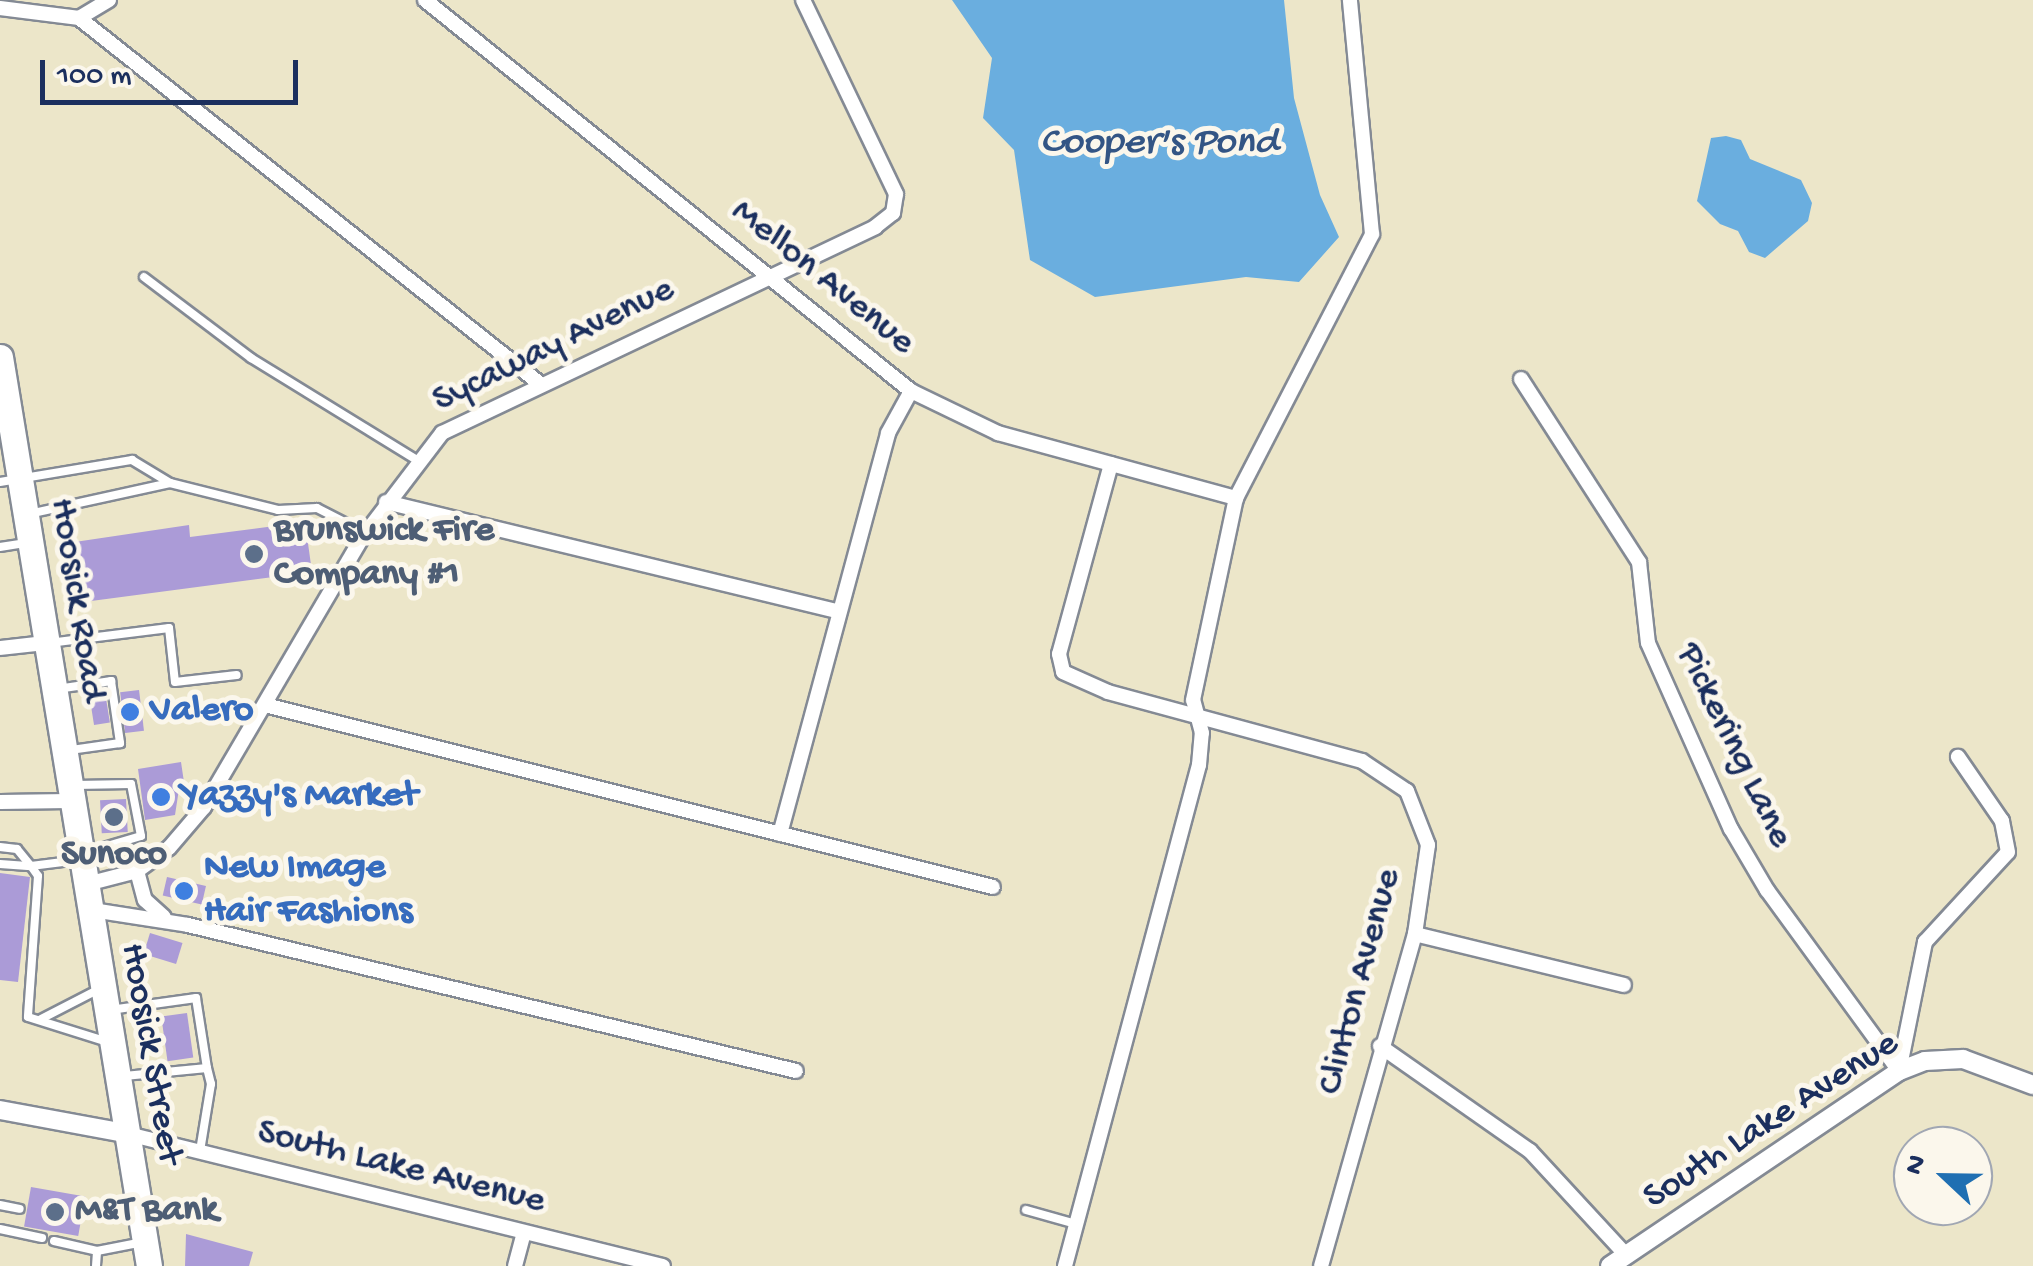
<!DOCTYPE html>
<html>
<head>
<meta charset="utf-8">
<style>
	body { margin:0 }
	#map { position:relative; width:2033px; height:1266px; overflow:hidden; background:#ece6c9; font-family:"Gochi Hand",sans-serif }
	div>[style] { position:absolute }
	.water>* { inset:0; background:#6aaedf }
	.building>* { inset:0; background:#ab9bd7; transform-origin:0 0 }
	.roads { filter:drop-shadow(2px 0 #848a94) drop-shadow(-2px 0 #848a94) drop-shadow(0 2px #848a94) drop-shadow(0 -2px #848a94) }
	.service>* { height:8px; margin:-4px; padding:0 4px; transform-origin:4px; border-radius:4px; background:#fff }
	.minor>* { height:14px; margin:-7px; padding:0 7px; transform-origin:7px; border-radius:7px; background:#fff }
	.tertiary>* { height:18px; margin:-9px; padding:0 9px; transform-origin:9px; border-radius:9px; background:#fff }
	.trunk>* { height:25px; margin:-12.5px; padding:0 12.5px; transform-origin:12.5px; border-radius:12.5px; background:#fff }
	.dots>* { width:28px; height:28px; translate:-50% -50%; box-sizing:border-box; border:5px solid #fbf7ec; border-radius:50% }
	span { translate:-50% -50%; white-space:nowrap; text-align:center; line-height:1.15; -webkit-text-stroke:10px #fbf7ec; paint-order:stroke }
	.street-label { font-size:38px; color:#1b2f5e }
	.service-label { font-size:38px; color:#4e5e75; font-weight:700 }
	.left { translate:0 -50%; text-align:left }
	.shop-label { font-size:38px; color:#366cbe; font-weight:700 }
	.water-label { font-size:40px; color:#335585; font-style:italic }
	.north { position:absolute; left:1893px; top:1126px; width:100px; height:100px; box-sizing:border-box; background:#fbf7ec; border:2px solid #a1a7b3; border-radius:50%; rotate:292deg; font-size:28px; font-weight:700; line-height:40px; text-align:center; color:#1b2f5e }
	.north::after { content:''; display:block; margin:auto; width:35px; height:45px; background:#1f6fb2; clip-path:polygon(50% 0,100% 100%,50% 72%,0 100%) }
	.scale { position:absolute; left:40px; top:60px; width:258px; height:45px; box-sizing:border-box; border:5px solid #1b2f5e; border-top:0; padding-left:12px; font-size:30px; line-height:35px; white-space:nowrap; color:#1b2f5e; -webkit-text-stroke:8px #fbf7ec; paint-order:stroke }
</style>
</head>
<body>
<div id="map">
	<div class="water">
		<div style="clip-path:polygon(952px 0,1284px 0,1294px 98px,1320px 195px,1339px 237px,1299px 282px,1246px 277px,1095px 297px,1030px 260px,1014px 150px,983px 118px,992px 58px)"></div>
		<div style="clip-path:polygon(1726px 136px,1741px 140px,1750px 159px,1801px 180px,1812px 203px,1808px 221px,1765px 258px,1749px 252px,1738px 231px,1720px 224px,1697px 201px,1711px 138px)"></div>
	</div>
	<div class="building">
		<div style="clip-path:polygon(305px 522px,312px 572px,76px 603px,68px 543px,189px 525px,190px 537px)"></div>
		<div style="left:139px;top:690px;width:41px;height:19px;rotate:83deg"></div>
		<div style="left:105px;top:692px;width:31px;height:16px;rotate:81deg"></div>
		<div style="clip-path:polygon(181px 762px,185px 789px,179px 789px,175px 815px,145px 820px,138px 769px)"></div>
		<div style="left:126px;top:799px;width:33px;height:26px;rotate:87deg"></div>
		<div style="clip-path:polygon(0 873px,30px 877px,18px 982px,0 980px)"></div>
		<div style="left:167px;top:877px;width:40px;height:19px;rotate:13deg"></div>
		<div style="left:150px;top:933px;width:34px;height:22px;rotate:17deg"></div>
		<div style="left:187px;top:1013px;width:45px;height:26px;rotate:82deg"></div>
		<div style="left:31px;top:1187px;width:55px;height:40px;rotate:10deg"></div>
		<div style="clip-path:polygon(186px 1234px,253px 1252px,249px 1266px,185px 1266px)"></div>
	</div>
	<div class="roads">
		<div class="service">
			<div style="left:144px;top:277px;width:134px;rotate:37.1deg"></div>
			<div style="left:251px;top:358px;width:195px;rotate:31.6deg"></div>
			<div style="left:0;top:482px;width:134px;rotate:-9.5deg"></div>
			<div style="left:132px;top:460px;width:44px;rotate:31.2deg"></div>
			<div style="left:170px;top:483px;width:144px;rotate:167.6deg"></div>
			<div style="left:170px;top:483px;width:111px;rotate:14deg"></div>
			<div style="left:278px;top:510px;width:39px;rotate:-3deg"></div>
			<div style="left:317px;top:508px;width:55px;rotate:27deg"></div>
			<div style="left:0;top:547px;width:25px;rotate:-9deg"></div>
			<div style="left:49px;top:643px;width:121px;rotate:-7.1deg"></div>
			<div style="left:169px;top:628px;width:54px;rotate:83.7deg"></div>
			<div style="left:175px;top:682px;width:62px;rotate:-6.4deg"></div>
			<div style="left:57px;top:689px;width:55px;rotate:-8.4deg"></div>
			<div style="left:111px;top:681px;width:63px;rotate:81.7deg"></div>
			<div style="left:120px;top:743px;width:49px;rotate:171.9deg"></div>
			<div style="left:75px;top:785px;width:56px;rotate:-1deg"></div>
			<div style="left:131px;top:784px;width:53px;rotate:79.1deg"></div>
			<div style="left:141px;top:836px;width:56px;rotate:163.5deg"></div>
			<div style="left:0;top:847px;width:17px;rotate:7deg"></div>
			<div style="left:17px;top:849px;width:22px;rotate:51deg"></div>
			<div style="left:31px;top:866px;width:48px;rotate:-7.1deg"></div>
			<div style="left:0;top:864px;width:31px;rotate:4deg"></div>
			<div style="left:31px;top:866px;width:12px;rotate:55deg"></div>
			<div style="left:38px;top:876px;width:141px;rotate:94.1deg"></div>
			<div style="left:28px;top:1017px;width:84px;rotate:17.4deg"></div>
			<div style="left:110px;top:1010px;width:87px;rotate:-7.9deg"></div>
			<div style="left:196px;top:998px;width:71px;rotate:81.1deg"></div>
			<div style="left:207px;top:1068px;width:83px;rotate:174.5deg"></div>
			<div style="left:41px;top:1019px;width:65px;rotate:-27.3deg"></div>
			<div style="left:200px;top:1151px;width:68px;rotate:-80.7deg"></div>
			<div style="left:211px;top:1084px;width:16px;rotate:-104deg"></div>
			<div style="left:0;top:1205px;width:20px;rotate:11deg"></div>
			<div style="left:1026px;top:1210px;width:52px;rotate:15.6deg"></div>
			<div style="left:0;top:1229px;width:43px;rotate:12.1deg"></div>
			<div style="left:54px;top:1241px;width:44px;rotate:13.1deg"></div>
			<div style="left:97px;top:1251px;width:47px;rotate:-11.1deg"></div>
			<div style="left:96px;top:1266px;width:15px;rotate:-86deg"></div>
		</div>
		<div class="minor">
			<div style="left:425px;top:0;width:624px;rotate:38.82deg"></div>
			<div style="left:911px;top:391px;width:97px;rotate:25.8deg"></div>
			<div style="left:998px;top:433px;width:247px;rotate:15.3deg"></div>
			<div style="left:0;top:8px;width:80px;rotate:7.2deg"></div>
			<div style="left:79px;top:18px;width:35px;rotate:-31deg"></div>
			<div style="left:79px;top:18px;width:587px;rotate:38.43deg"></div>
			<div style="left:1521px;top:379px;width:218px;rotate:57.2deg"></div>
			<div style="left:1639px;top:562px;width:81px;rotate:83.7deg"></div>
			<div style="left:1648px;top:643px;width:204px;rotate:66deg"></div>
			<div style="left:1731px;top:829px;width:71px;rotate:59.5deg"></div>
			<div style="left:1767px;top:890px;width:224px;rotate:53.9deg"></div>
			<div style="left:1111px;top:464px;width:197px;rotate:105.3deg"></div>
			<div style="left:1059px;top:654px;width:18px;rotate:77deg"></div>
			<div style="left:1063px;top:672px;width:49px;rotate:24deg"></div>
			<div style="left:1108px;top:692px;width:263px;rotate:15.2deg"></div>
			<div style="left:1362px;top:761px;width:54px;rotate:33.7deg"></div>
			<div style="left:1407px;top:791px;width:58px;rotate:68.7deg"></div>
			<div style="left:1428px;top:845px;width:90px;rotate:98.3deg"></div>
			<div style="left:1415px;top:934px;width:345px;rotate:105.8deg"></div>
			<div style="left:386px;top:502px;width:466px;rotate:13.6deg"></div>
			<div style="left:0;top:648px;width:45px;rotate:-6.3deg"></div>
			<div style="left:269px;top:706px;width:746px;rotate:14.04deg"></div>
			<div style="left:0;top:802px;width:69px;rotate:-0.8deg"></div>
			<div style="left:780px;top:834px;width:415px;rotate:-74.9deg"></div>
			<div style="left:888px;top:433px;width:48px;rotate:-61.3deg"></div>
			<div style="left:137px;top:871px;width:30px;rotate:75deg"></div>
			<div style="left:145px;top:900px;width:25px;rotate:42deg"></div>
			<div style="left:83px;top:885px;width:56px;rotate:-14.5deg"></div>
			<div style="left:137px;top:871px;width:39px;rotate:-36deg"></div>
			<div style="left:169px;top:848px;width:54px;rotate:-49.5deg"></div>
			<div style="left:204px;top:807px;width:312px;rotate:-59.6deg"></div>
			<div style="left:362px;top:538px;width:132px;rotate:-52.7deg"></div>
			<div style="left:442px;top:433px;width:480px;rotate:-25.4deg"></div>
			<div style="left:875px;top:227px;width:23px;rotate:-38deg"></div>
			<div style="left:893px;top:213px;width:19px;rotate:-81deg"></div>
			<div style="left:896px;top:194px;width:215px;rotate:-115.6deg"></div>
			<div style="left:86px;top:909px;width:103px;rotate:8.9deg"></div>
			<div style="left:188px;top:925px;width:625px;rotate:13.5deg"></div>
			<div style="left:1415px;top:934px;width:215px;rotate:13.7deg"></div>
			<div style="left:1380px;top:1046px;width:183px;rotate:35deg"></div>
			<div style="left:1530px;top:1151px;width:142px;rotate:47.3deg"></div>
			<div style="left:1899px;top:1071px;width:132px;rotate:-78.6deg"></div>
			<div style="left:1925px;top:942px;width:122px;rotate:-47.3deg"></div>
			<div style="left:2008px;top:852px;width:32px;rotate:-101deg"></div>
			<div style="left:2002px;top:821px;width:78px;rotate:-124.5deg"></div>
			<div style="left:124px;top:1133px;width:555px;rotate:13.86deg"></div>
			<div style="left:515px;top:1266px;width:34px;rotate:-75deg"></div>
			<div style="left:1065px;top:1266px;width:519px;rotate:-75.03deg"></div>
			<div style="left:1199px;top:765px;width:32px;rotate:-85deg"></div>
			<div style="left:1202px;top:733px;width:34px;rotate:-105deg"></div>
			<div style="left:1193px;top:700px;width:207px;rotate:-78deg"></div>
			<div style="left:1236px;top:498px;width:297px;rotate:-62.7deg"></div>
			<div style="left:1372px;top:234px;width:235px;rotate:-95.4deg"></div>
		</div>
		<div class="tertiary">
			<div style="left:0;top:1110px;width:126px;rotate:10.5deg"></div>
			<div style="left:1610px;top:1266px;width:349px;rotate:-34deg"></div>
			<div style="left:1899px;top:1071px;width:28px;rotate:-21deg"></div>
			<div style="left:1925px;top:1061px;width:38px;rotate:-3deg"></div>
			<div style="left:1963px;top:1059px;width:75px;rotate:20.4deg"></div>
		</div>
		<div class="trunk">
			<div style="left:0;top:357px;width:921px;rotate:80.69deg"></div>
		</div>
	</div>
	<div class="dots">
		<div style="left:254px;top:554px;background:#5c6f8a"></div>
		<div style="left:130px;top:712px;background:#3f7fe0"></div>
		<div style="left:161px;top:797px;background:#3f7fe0"></div>
		<div style="left:114px;top:817px;background:#5c6f8a"></div>
		<div style="left:184px;top:891px;background:#3f7fe0"></div>
		<div style="left:55px;top:1212px;background:#5c6f8a"></div>
	</div>
	<div class="street-label">
		<span style="left:822px;top:278px;rotate:39deg">Mellon Avenue</span>
		<span style="left:554px;top:346px;rotate:-26deg">Sycaway Avenue</span>
		<span style="left:76px;top:600px;rotate:81deg">Hoosick Road</span>
		<span style="left:1733px;top:746px;rotate:64deg">Pickering Lane</span>
		<span style="left:1361px;top:982px;rotate:-75deg">Clinton Avenue</span>
		<span style="left:149px;top:1054px;rotate:80deg">Hoosick Street</span>
		<span style="left:1772px;top:1122px;rotate:-33deg">South Lake Avenue</span>
		<span style="left:401px;top:1168px;rotate:14deg">South Lake Avenue</span>
	</div>
	<div class="service-label">
		<span class="left" style="left:274px;top:554px">Brunswick Fire<br>Company #1</span>
		<span style="left:114px;top:856px">Sunoco</span>
		<span class="left" style="left:75px;top:1212px">M&amp;T Bank</span>
	</div>
	<div class="shop-label">
		<span class="left" style="left:150px;top:712px">Valero</span>
		<span class="left" style="left:181px;top:797px">Yazzy's Market</span>
		<span class="left" style="left:204px;top:891px">New Image<br>Hair Fashions</span>
	</div>
	<div class="water-label">
		<span style="left:1159px;top:144px">Cooper's Pond</span>
	</div>
	<div class="north">N</div>
	<div class="scale">100 m</div>
</div>
</body>
</html>
